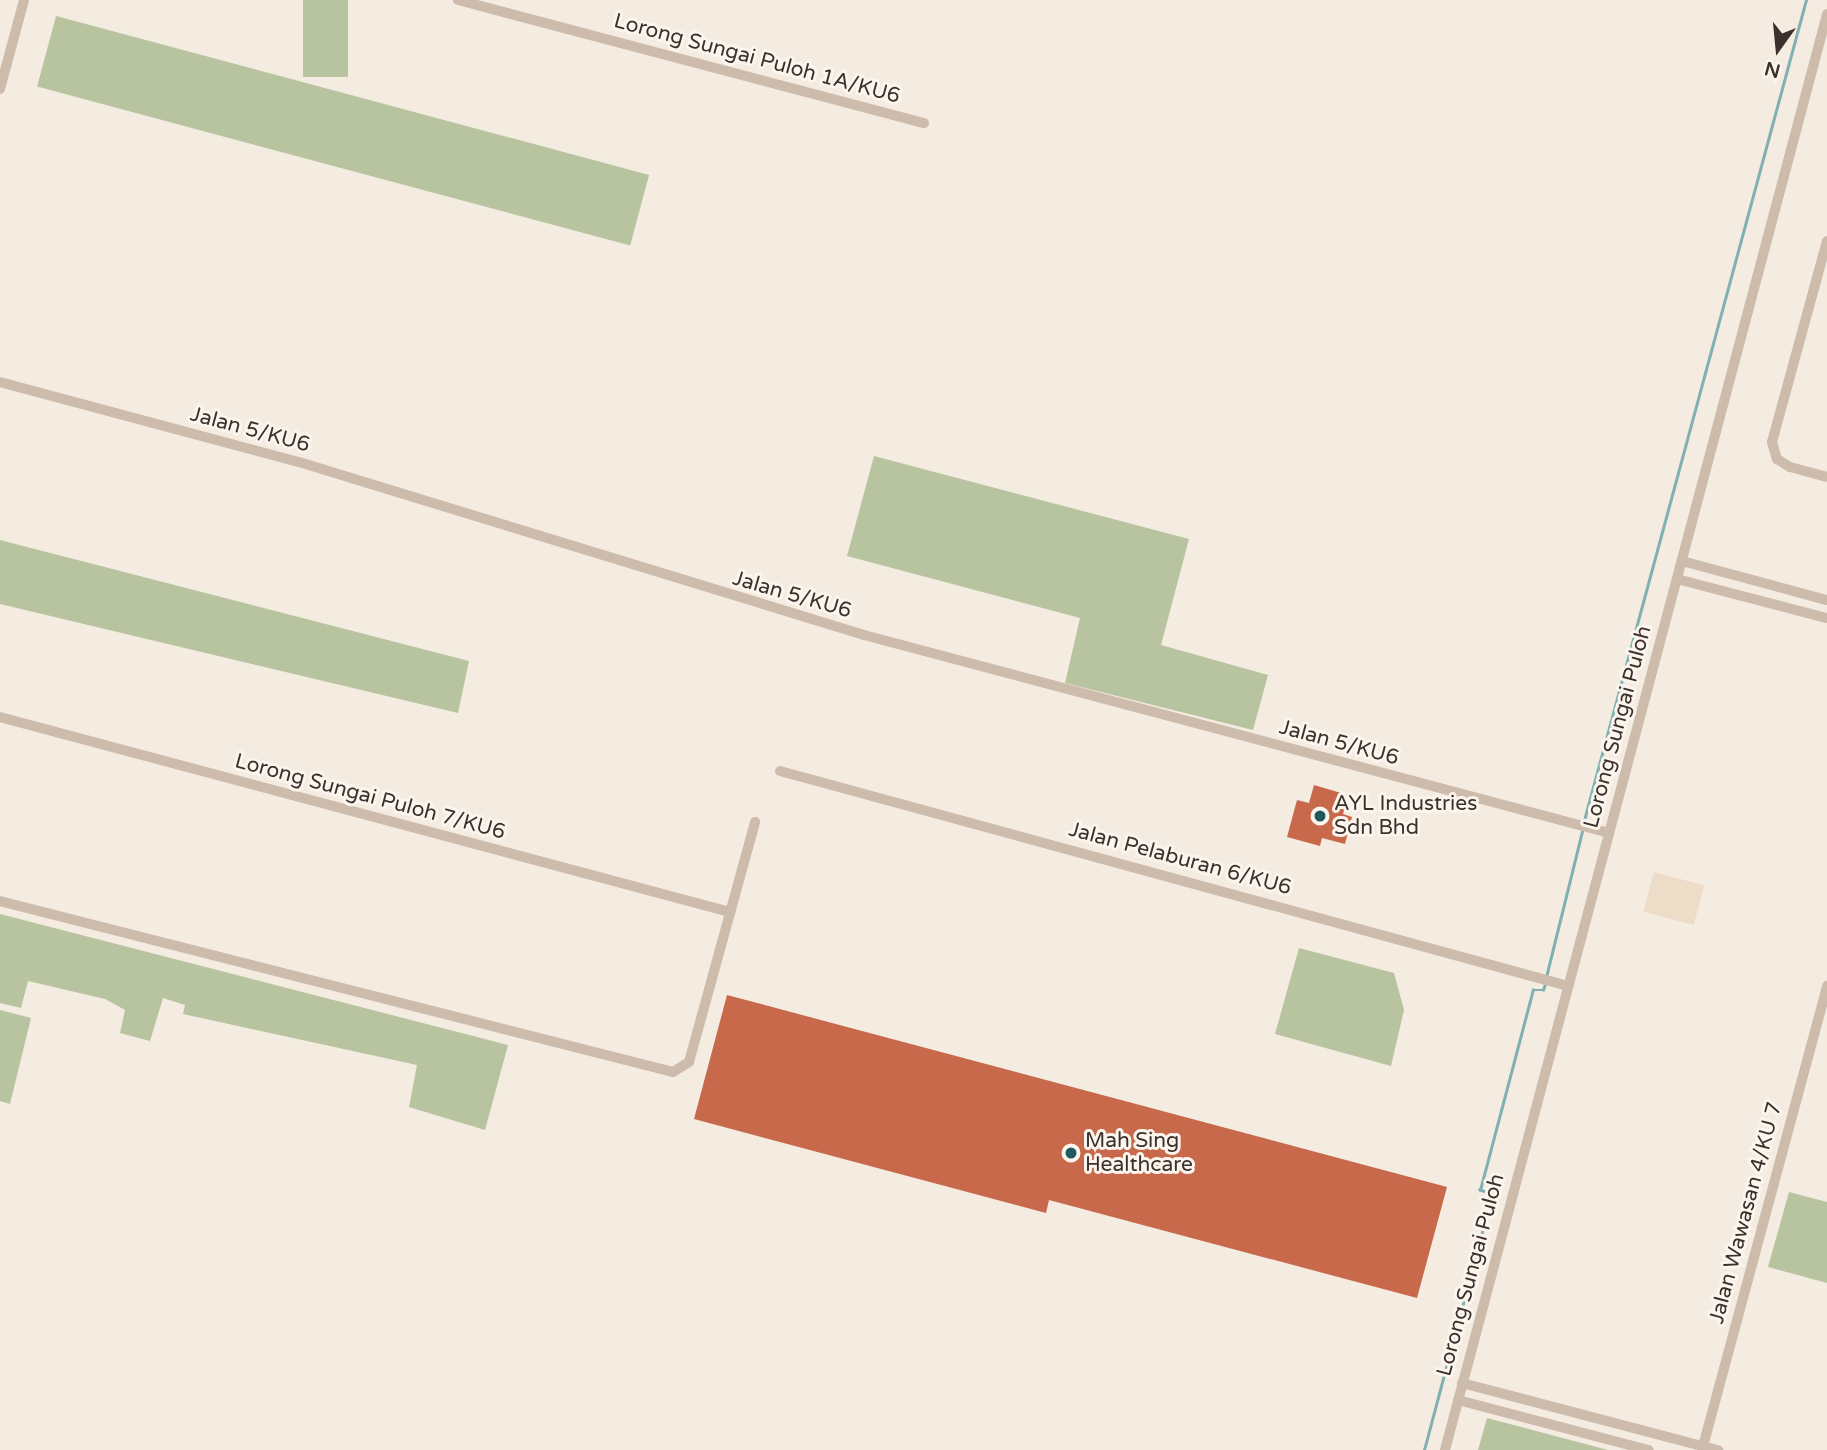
<!DOCTYPE html>
<html>
<head>
<meta charset="utf-8">
<style>
	body { margin:0 }
	#map { position:relative; width:1827px; height:1450px; overflow:hidden; background:#f4ebe1; font-family:"Varela Round",sans-serif }
	div>[style] { position:absolute }
	.green>* { inset:0; background:#b8c4a0; transform-origin:0 0 }
	.plaza>* { inset:0; background:#ecdcc8; transform-origin:0 0 }
	.stream>* { height:2.5px; margin:-1.25px; padding:0 1.25px; transform-origin:1.25px; border-radius:1.25px; background:#7fb0b2 }
	.building>* { inset:0; background:#c8694b }
	.minor>* { height:10px; margin:-5px; padding:0 5px; transform-origin:5px; border-radius:5px; background:#cdbbac }
	.dots>* { width:19px; height:19px; translate:-50% -50%; box-sizing:border-box; border:4px solid #fbf5ee; border-radius:50% }
	span { translate:-50% -50%; white-space:nowrap; text-align:center; line-height:1.15; -webkit-text-stroke:6px #fbf5ee; paint-order:stroke }
	.street-label { font-size:21px; color:#3b302b }
	.poi-label { font-size:21px; color:#3b302b }
	.left { translate:0 -50%; text-align:left }
	.north { position:absolute; left:1743px; top:14px; width:70px; height:70px; -webkit-text-stroke:5px #fbf5ee; paint-order:stroke; rotate:195deg; font-size:19px; font-weight:700; line-height:28px; text-align:center; color:#3b302b }
	.north::after { content:''; display:block; margin:auto; width:24px; height:32px; background:#3b302b; clip-path:polygon(50% 0,100% 100%,50% 72%,0 100%) }
</style>
</head>
<body>
<div id="map">
	<div class="green">
		<div style="left:303px;top:0;width:45px;height:77px"></div>
		<div style="left:56px;top:16px;width:614px;height:73px;rotate:15deg"></div>
		<div style="clip-path:polygon(874px 456px,1189px 539px,1161px 645px,1268px 675px,1253px 730px,1065px 683px,1080px 618px,847px 556px)"></div>
		<div style="clip-path:polygon(0 540px,469px 661px,458px 713px,0 604px)"></div>
		<div style="clip-path:polygon(0 914px,508px 1045px,485px 1130px,409px 1107px,417px 1065px,183px 1014px,185px 1005px,163px 998px,150px 1041px,120px 1033px,125px 1010px,105px 999px,28px 981px,21px 1008px,0 1003px)"></div>
		<div style="clip-path:polygon(1299px 948px,1394px 973px,1404px 1010px,1391px 1066px,1275px 1034px)"></div>
		<div style="clip-path:polygon(0 1010px,31px 1018px,10px 1104px,0 1101px)"></div>
		<div style="clip-path:polygon(1789px 1192px,1827px 1202px,1827px 1283px,1768px 1267px)"></div>
		<div style="clip-path:polygon(1487px 1418px,1608px 1450px,1478px 1450px)"></div>
	</div>
	<div class="plaza">
		<div style="left:1654px;top:872px;width:52px;height:41px;rotate:15deg"></div>
	</div>
	<div class="stream">
		<div style="left:1583px;top:824px;width:854px;rotate:-74.86deg"></div>
		<div style="left:1546px;top:977px;width:150px;rotate:-76.1deg"></div>
		<div style="left:1424px;top:1450px;width:265px;rotate:-75.1deg"></div>
		<div style="left:1492px;top:1194px;width:13px;rotate:-162deg"></div>
		<div style="left:1480px;top:1190px;width:207px;rotate:-75.2deg"></div>
		<div style="left:1533px;top:990px;width:10px"></div>
		<div style="left:1543px;top:990px;width:6px;rotate:-72deg"></div>
	</div>
	<div class="building">
		<div style="clip-path:polygon(1314px 785px,1348px 795px,1343px 814px,1352px 817px,1345px 844px,1322px 838px,1320px 846px,1287px 837px,1297px 800px,1309px 803px)"></div>
		<div style="clip-path:polygon(727px 995px,1447px 1187px,1417px 1298px,1049px 1200px,1046px 1213px,694px 1119px)"></div>
	</div>
	<div class="minor">
		<div style="left:458px;top:0;width:482px;rotate:14.8deg"></div>
		<div style="left:0;top:89px;width:92px;rotate:-74.9deg"></div>
		<div style="left:1827px;top:241px;width:208px;rotate:105.3deg"></div>
		<div style="left:1772px;top:442px;width:18px;rotate:74deg"></div>
		<div style="left:1777px;top:459px;width:15px;rotate:32deg"></div>
		<div style="left:1790px;top:467px;width:38px;rotate:15deg"></div>
		<div style="left:0;top:382px;width:310px;rotate:15deg"></div>
		<div style="left:299px;top:462px;width:591px;rotate:17.02deg"></div>
		<div style="left:864px;top:635px;width:771px;rotate:14.88deg"></div>
		<div style="left:1682px;top:561px;width:150px;rotate:15.1deg"></div>
		<div style="left:1677px;top:579px;width:155px;rotate:14.6deg"></div>
		<div style="left:0;top:717px;width:756px;rotate:14.96deg"></div>
		<div style="left:780px;top:771px;width:817px;rotate:15.26deg"></div>
		<div style="left:0;top:901px;width:694px;rotate:14.26deg"></div>
		<div style="left:673px;top:1072px;width:19px;rotate:-32deg"></div>
		<div style="left:689px;top:1062px;width:249px;rotate:-74.6deg"></div>
		<div style="left:1462px;top:1383px;width:265px;rotate:14.7deg"></div>
		<div style="left:1458px;top:1400px;width:197px;rotate:14.7deg"></div>
		<div style="left:1445px;top:1450px;width:1486px;rotate:-75.1deg"></div>
		<div style="left:1702px;top:1450px;width:481px;rotate:-74.9deg"></div>
	</div>
	<div class="dots">
		<div style="left:1320px;top:816px;background:#1f5a5e"></div>
		<div style="left:1071px;top:1153px;background:#1f5a5e"></div>
	</div>
	<div class="street-label">
		<span style="left:757px;top:59px;rotate:15deg">Lorong Sungai Puloh 1A/KU6</span>
		<span style="left:250px;top:430px;rotate:15deg">Jalan 5/KU6</span>
		<span style="left:792px;top:595px;rotate:16deg">Jalan 5/KU6</span>
		<span style="left:1618px;top:727px;rotate:-75deg">Lorong Sungai Puloh</span>
		<span style="left:1339px;top:743px;rotate:15deg">Jalan 5/KU6</span>
		<span style="left:370px;top:797px;rotate:15deg">Lorong Sungai Puloh 7/KU6</span>
		<span style="left:1180px;top:859px;rotate:15deg">Jalan Pelaburan 6/KU6</span>
		<span style="left:1746px;top:1213px;rotate:-75deg">Jalan Wawasan 4/KU 7</span>
		<span style="left:1471px;top:1275px;rotate:-75deg">Lorong Sungai Puloh</span>
	</div>
	<div class="poi-label">
		<span class="left" style="left:1334px;top:816px">AYL Industries<br>Sdn Bhd</span>
		<span class="left" style="left:1085px;top:1153px">Mah Sing<br>Healthcare</span>
	</div>
	<div class="north">N</div>
</div>
</body>
</html>
